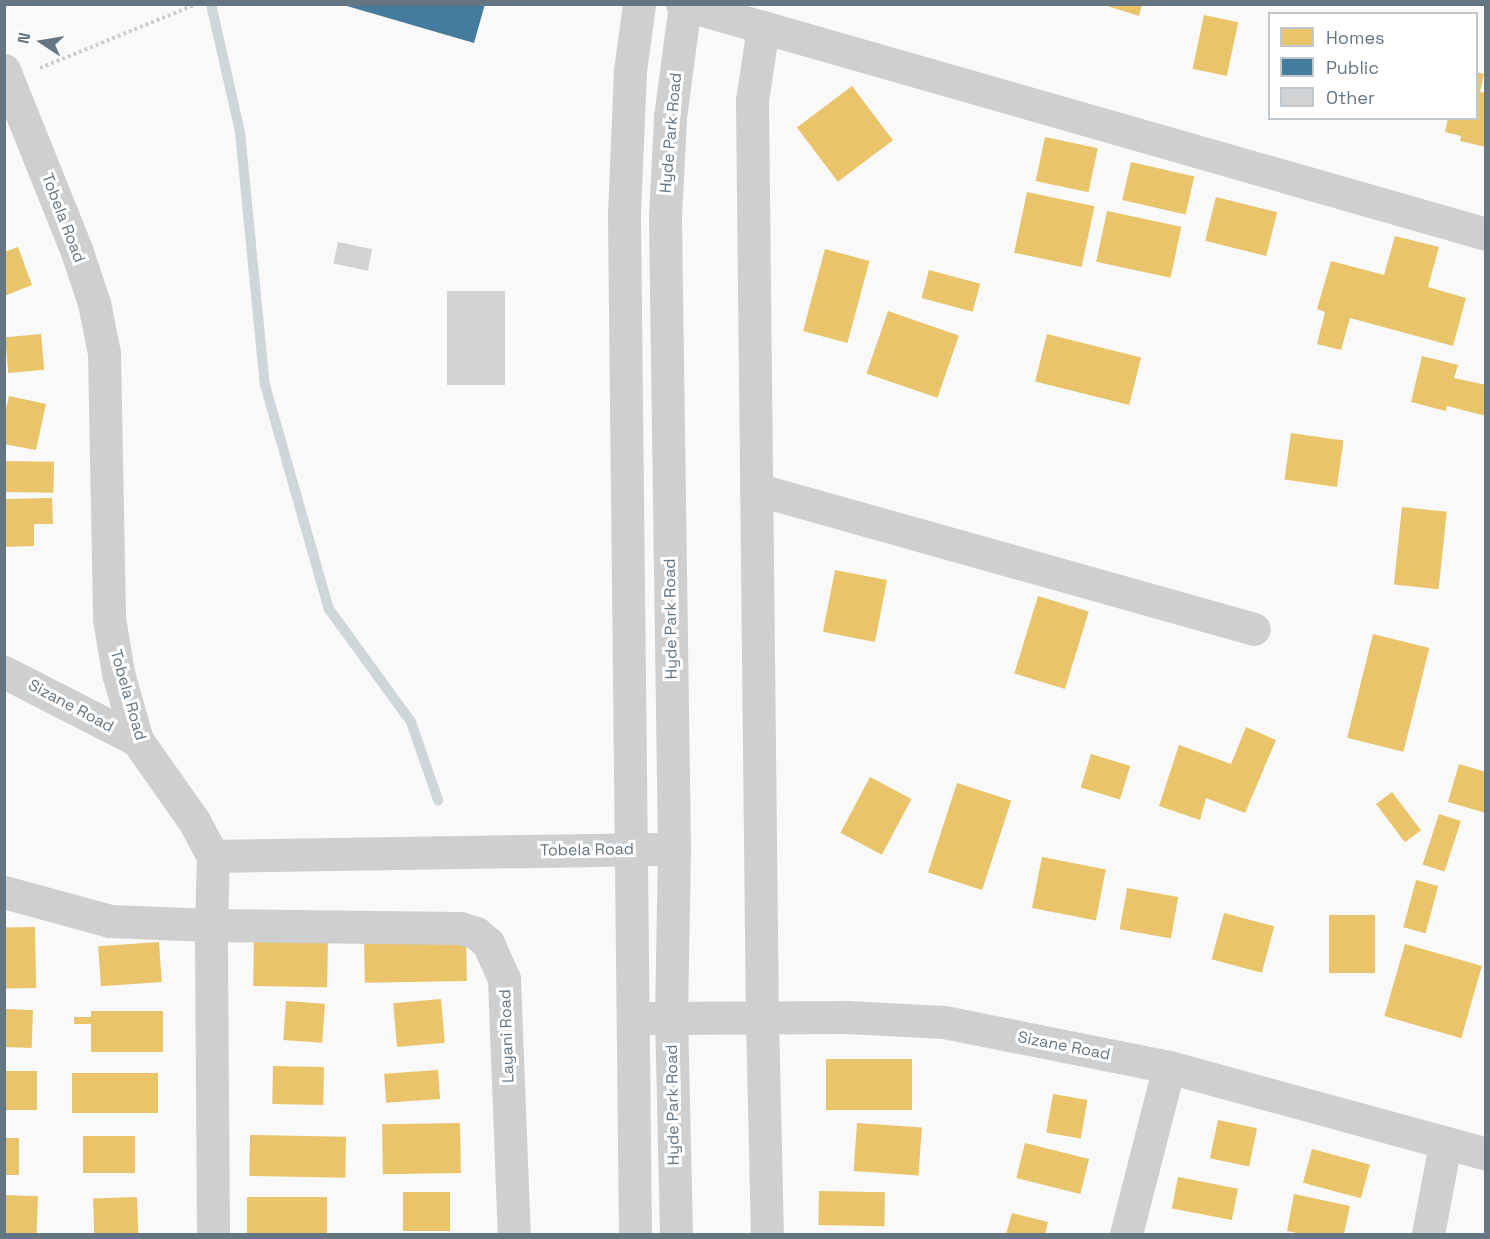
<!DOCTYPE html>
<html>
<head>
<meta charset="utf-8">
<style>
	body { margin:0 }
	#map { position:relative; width:1490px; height:1239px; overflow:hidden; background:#f9f9f9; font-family:"Space Grotesk",sans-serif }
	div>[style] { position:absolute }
	.homes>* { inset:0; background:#e9c46a; transform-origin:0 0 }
	.public>* { inset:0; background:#457b9d }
	.stream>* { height:10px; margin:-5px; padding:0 5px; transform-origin:5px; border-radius:5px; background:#ced6d9 }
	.building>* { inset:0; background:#d0d2d3; transform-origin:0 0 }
	.path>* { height:4px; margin-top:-2px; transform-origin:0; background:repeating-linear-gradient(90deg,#cbcccd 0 3px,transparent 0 6px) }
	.minor>* { height:33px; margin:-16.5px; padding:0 16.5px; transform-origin:16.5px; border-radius:16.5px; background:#cecfd0 }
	span { translate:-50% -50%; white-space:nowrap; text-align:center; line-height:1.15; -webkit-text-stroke:6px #fff; paint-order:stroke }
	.street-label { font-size:16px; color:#657683 }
	.frame { position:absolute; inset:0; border:6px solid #657683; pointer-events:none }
	.legend { position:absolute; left:1268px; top:12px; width:210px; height:108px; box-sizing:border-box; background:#fff; border:2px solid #c1c8cd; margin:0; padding:8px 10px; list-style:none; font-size:18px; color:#657683 }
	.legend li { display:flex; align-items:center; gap:12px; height:30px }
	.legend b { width:30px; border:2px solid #c1c8cd }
	.north { position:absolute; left:12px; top:12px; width:60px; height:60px; -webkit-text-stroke:4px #fff; paint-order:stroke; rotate:282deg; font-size:16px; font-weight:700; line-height:24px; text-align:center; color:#657683 }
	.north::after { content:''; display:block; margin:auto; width:21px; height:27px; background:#657683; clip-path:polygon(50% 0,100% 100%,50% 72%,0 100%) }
</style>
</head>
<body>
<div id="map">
	<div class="homes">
		<div style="clip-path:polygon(1101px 4px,1142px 4px,1139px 16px)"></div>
		<div style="left:1204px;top:15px;width:35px;height:55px;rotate:12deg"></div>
		<div style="clip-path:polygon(1476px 72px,1484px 74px,1480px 92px,1486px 93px,1486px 147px,1460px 141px,1461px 136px,1445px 132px,1448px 118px,1476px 118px)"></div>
		<div style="left:852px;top:86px;width:68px;height:69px;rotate:53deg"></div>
		<div style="left:1045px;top:137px;width:54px;height:45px;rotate:12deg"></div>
		<div style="left:1131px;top:162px;width:65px;height:39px;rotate:13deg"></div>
		<div style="left:1027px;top:192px;width:69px;height:62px;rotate:12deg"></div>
		<div style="left:1216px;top:197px;width:63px;height:45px;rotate:14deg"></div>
		<div style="left:1107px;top:211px;width:76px;height:52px;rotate:12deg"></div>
		<div style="clip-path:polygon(1395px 236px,1439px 247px,1428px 287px,1466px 298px,1453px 346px,1350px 318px,1341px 350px,1317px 344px,1325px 312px,1317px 309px,1331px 261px,1384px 275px)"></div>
		<div style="clip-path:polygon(18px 247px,32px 285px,4px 296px,4px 252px)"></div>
		<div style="left:825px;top:249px;width:46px;height:85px;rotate:15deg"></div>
		<div style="left:929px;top:270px;width:53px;height:29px;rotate:15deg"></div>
		<div style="left:888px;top:311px;width:75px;height:66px;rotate:19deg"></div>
		<div style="left:41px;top:334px;width:36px;height:36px;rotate:85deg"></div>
		<div style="left:1047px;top:334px;width:97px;height:49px;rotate:14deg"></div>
		<div style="clip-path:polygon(1422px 356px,1458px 365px,1454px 378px,1486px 385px,1486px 416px,1447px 406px,1446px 411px,1411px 402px)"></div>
		<div style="clip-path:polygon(9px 396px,46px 404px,36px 450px,4px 444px,4px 417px)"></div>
		<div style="left:1291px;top:433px;width:53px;height:47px;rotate:8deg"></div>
		<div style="left:4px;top:461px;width:50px;height:31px;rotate:1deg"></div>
		<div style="clip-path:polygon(52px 498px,53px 524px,34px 524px,34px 546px,4px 547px,4px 499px)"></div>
		<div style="left:1402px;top:507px;width:45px;height:78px;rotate:6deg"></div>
		<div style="left:835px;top:570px;width:53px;height:63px;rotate:11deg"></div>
		<div style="left:1038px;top:596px;width:53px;height:81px;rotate:17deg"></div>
		<div style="left:1373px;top:634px;width:58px;height:107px;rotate:14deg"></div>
		<div style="clip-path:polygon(1246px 727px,1276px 740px,1245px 813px,1206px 798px,1200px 820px,1159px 806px,1179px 745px,1231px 764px)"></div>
		<div style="left:1091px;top:754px;width:41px;height:35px;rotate:17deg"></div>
		<div style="clip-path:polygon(1459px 764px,1486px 772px,1486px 813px,1448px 802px)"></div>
		<div style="left:870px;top:777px;width:47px;height:63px;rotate:28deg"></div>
		<div style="left:957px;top:783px;width:57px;height:94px;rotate:18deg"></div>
		<div style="left:1392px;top:792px;width:48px;height:20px;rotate:53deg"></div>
		<div style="left:1439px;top:814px;width:23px;height:53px;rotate:18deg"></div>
		<div style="left:1042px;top:857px;width:65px;height:52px;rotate:11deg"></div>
		<div style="left:1416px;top:880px;width:23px;height:49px;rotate:15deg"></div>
		<div style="left:1127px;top:888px;width:52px;height:42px;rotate:10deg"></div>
		<div style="left:1224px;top:913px;width:52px;height:48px;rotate:15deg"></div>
		<div style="left:1329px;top:915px;width:46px;height:58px"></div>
		<div style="left:35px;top:927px;width:61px;height:31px;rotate:89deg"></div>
		<div style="left:466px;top:933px;width:48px;height:102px;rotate:89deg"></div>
		<div style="left:254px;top:936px;width:74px;height:50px;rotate:1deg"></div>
		<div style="left:159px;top:942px;width:40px;height:61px;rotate:86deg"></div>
		<div style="left:1405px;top:944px;width:80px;height:75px;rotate:16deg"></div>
		<div style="left:441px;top:999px;width:44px;height:48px;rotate:85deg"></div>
		<div style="left:286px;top:1001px;width:39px;height:39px;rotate:4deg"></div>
		<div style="left:4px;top:1009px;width:29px;height:38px;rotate:2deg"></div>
		<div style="clip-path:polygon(91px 1011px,163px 1011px,163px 1052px,91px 1052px,91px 1024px,74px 1024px,74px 1017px,91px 1017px)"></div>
		<div style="left:826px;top:1059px;width:86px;height:51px"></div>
		<div style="left:273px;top:1066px;width:51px;height:38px;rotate:1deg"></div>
		<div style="left:438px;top:1070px;width:29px;height:54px;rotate:86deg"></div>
		<div style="left:37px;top:1071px;width:39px;height:33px;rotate:90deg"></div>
		<div style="left:72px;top:1073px;width:86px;height:40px"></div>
		<div style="left:1053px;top:1094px;width:35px;height:39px;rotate:10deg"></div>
		<div style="left:1218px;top:1120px;width:40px;height:39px;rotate:12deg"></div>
		<div style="left:460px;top:1123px;width:50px;height:78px;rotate:89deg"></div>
		<div style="left:857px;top:1123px;width:65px;height:48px;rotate:4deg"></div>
		<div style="left:250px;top:1135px;width:96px;height:41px;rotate:1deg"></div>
		<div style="left:83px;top:1136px;width:52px;height:37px"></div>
		<div style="left:4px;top:1138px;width:15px;height:37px"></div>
		<div style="left:1025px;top:1143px;width:66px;height:36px;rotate:14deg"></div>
		<div style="left:1312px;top:1149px;width:60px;height:35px;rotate:15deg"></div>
		<div style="left:1178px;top:1177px;width:61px;height:32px;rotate:11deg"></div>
		<div style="left:819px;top:1191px;width:66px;height:34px;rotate:1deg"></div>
		<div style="left:403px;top:1192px;width:47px;height:39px"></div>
		<div style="clip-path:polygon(1294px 1194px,1350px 1206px,1344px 1234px,1302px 1234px,1287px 1231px)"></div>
		<div style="left:4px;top:1195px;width:34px;height:39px;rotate:2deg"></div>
		<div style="left:137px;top:1197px;width:37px;height:44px;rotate:88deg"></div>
		<div style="left:247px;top:1197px;width:80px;height:36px"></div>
		<div style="clip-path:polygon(1012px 1213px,1048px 1222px,1045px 1234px,1006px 1234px)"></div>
	</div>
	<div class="public">
		<div style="clip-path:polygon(340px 4px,485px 4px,474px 43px)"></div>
	</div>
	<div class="stream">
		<div style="left:211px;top:4px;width:131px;rotate:77.2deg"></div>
		<div style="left:240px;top:132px;width:254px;rotate:84.4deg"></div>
		<div style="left:265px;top:385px;width:233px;rotate:74.1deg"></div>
		<div style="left:329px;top:609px;width:140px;rotate:54deg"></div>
		<div style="left:411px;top:722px;width:83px;rotate:70.9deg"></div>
	</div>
	<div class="building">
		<div style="left:338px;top:242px;width:35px;height:22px;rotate:12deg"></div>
		<div style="left:447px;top:291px;width:58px;height:94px"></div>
	</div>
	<div class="path">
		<div style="left:40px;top:68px;width:170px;rotate:-22.2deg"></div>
	</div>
	<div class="minor">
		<div style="left:682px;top:4px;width:836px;rotate:15.96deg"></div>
		<div style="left:763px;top:27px;width:75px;rotate:98.5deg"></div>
		<div style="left:752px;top:101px;width:917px;rotate:89.38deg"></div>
		<div style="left:762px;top:1018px;width:216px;rotate:88.7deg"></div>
		<div style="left:4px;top:70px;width:193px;rotate:68.1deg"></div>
		<div style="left:76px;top:249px;width:57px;rotate:71.6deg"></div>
		<div style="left:94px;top:303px;width:51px;rotate:78.7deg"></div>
		<div style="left:104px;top:353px;width:265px;rotate:88.9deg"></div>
		<div style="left:109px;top:618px;width:56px;rotate:80.7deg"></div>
		<div style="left:118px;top:673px;width:70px;rotate:74.2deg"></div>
		<div style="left:137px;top:740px;width:99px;rotate:54.9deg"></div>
		<div style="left:194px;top:821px;width:40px;rotate:62deg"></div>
		<div style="left:213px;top:856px;width:461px;rotate:-0.9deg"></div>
		<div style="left:756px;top:489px;width:517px;rotate:15.7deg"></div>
		<div style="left:4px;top:672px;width:149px;rotate:27.1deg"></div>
		<div style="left:4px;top:892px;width:110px;rotate:15.3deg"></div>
		<div style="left:110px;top:921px;width:101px;rotate:2.3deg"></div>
		<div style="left:211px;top:925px;width:249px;rotate:0.7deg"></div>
		<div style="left:460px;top:928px;width:17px;rotate:17deg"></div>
		<div style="left:476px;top:933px;width:16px;rotate:40deg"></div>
		<div style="left:488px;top:943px;width:39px;rotate:66deg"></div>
		<div style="left:504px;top:979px;width:255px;rotate:87.8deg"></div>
		<div style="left:648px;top:1018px;width:198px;rotate:-0.3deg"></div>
		<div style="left:846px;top:1017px;width:98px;rotate:2.9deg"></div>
		<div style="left:944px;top:1022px;width:229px;rotate:11.3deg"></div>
		<div style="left:1169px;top:1067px;width:329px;rotate:15.3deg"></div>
		<div style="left:213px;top:1234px;width:309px;rotate:-90.4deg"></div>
		<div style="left:211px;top:925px;width:69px;rotate:-88.3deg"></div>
		<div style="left:635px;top:1234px;width:1020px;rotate:-90.62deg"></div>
		<div style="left:624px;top:214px;width:143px;rotate:-87.6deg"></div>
		<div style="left:630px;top:71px;width:68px;rotate:-82.3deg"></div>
		<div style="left:676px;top:1234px;width:216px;rotate:-91.3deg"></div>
		<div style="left:671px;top:1018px;width:169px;rotate:-89deg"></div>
		<div style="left:674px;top:849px;width:632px;rotate:-90.82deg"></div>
		<div style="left:665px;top:217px;width:100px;rotate:-87.1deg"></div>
		<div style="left:670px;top:117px;width:114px;rotate:-82.4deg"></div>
		<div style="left:1126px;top:1234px;width:172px;rotate:-75.6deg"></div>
		<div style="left:1428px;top:1234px;width:92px;rotate:-79.3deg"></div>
	</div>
	<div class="street-label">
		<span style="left:671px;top:133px;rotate:-85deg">Hyde Park Road</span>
		<span style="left:63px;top:218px;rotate:69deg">Tobela Road</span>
		<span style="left:671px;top:619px;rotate:-91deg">Hyde Park Road</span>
		<span style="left:128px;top:695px;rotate:74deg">Tobela Road</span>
		<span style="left:71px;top:706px;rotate:28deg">Sizane Road</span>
		<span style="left:587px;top:850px;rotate:-1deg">Tobela Road</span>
		<span style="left:507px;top:1036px;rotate:-92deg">Layani Road</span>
		<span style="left:1064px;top:1046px;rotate:11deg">Sizane Road</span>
		<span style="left:673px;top:1105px;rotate:-91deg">Hyde Park Road</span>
	</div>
	<div class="frame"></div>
	<ul class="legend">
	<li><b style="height:16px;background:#e9c46a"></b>Homes</li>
	<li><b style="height:16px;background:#457b9d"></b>Public</li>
	<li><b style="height:16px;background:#d0d2d3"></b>Other</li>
	</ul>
	<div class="north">N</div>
</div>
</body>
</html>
